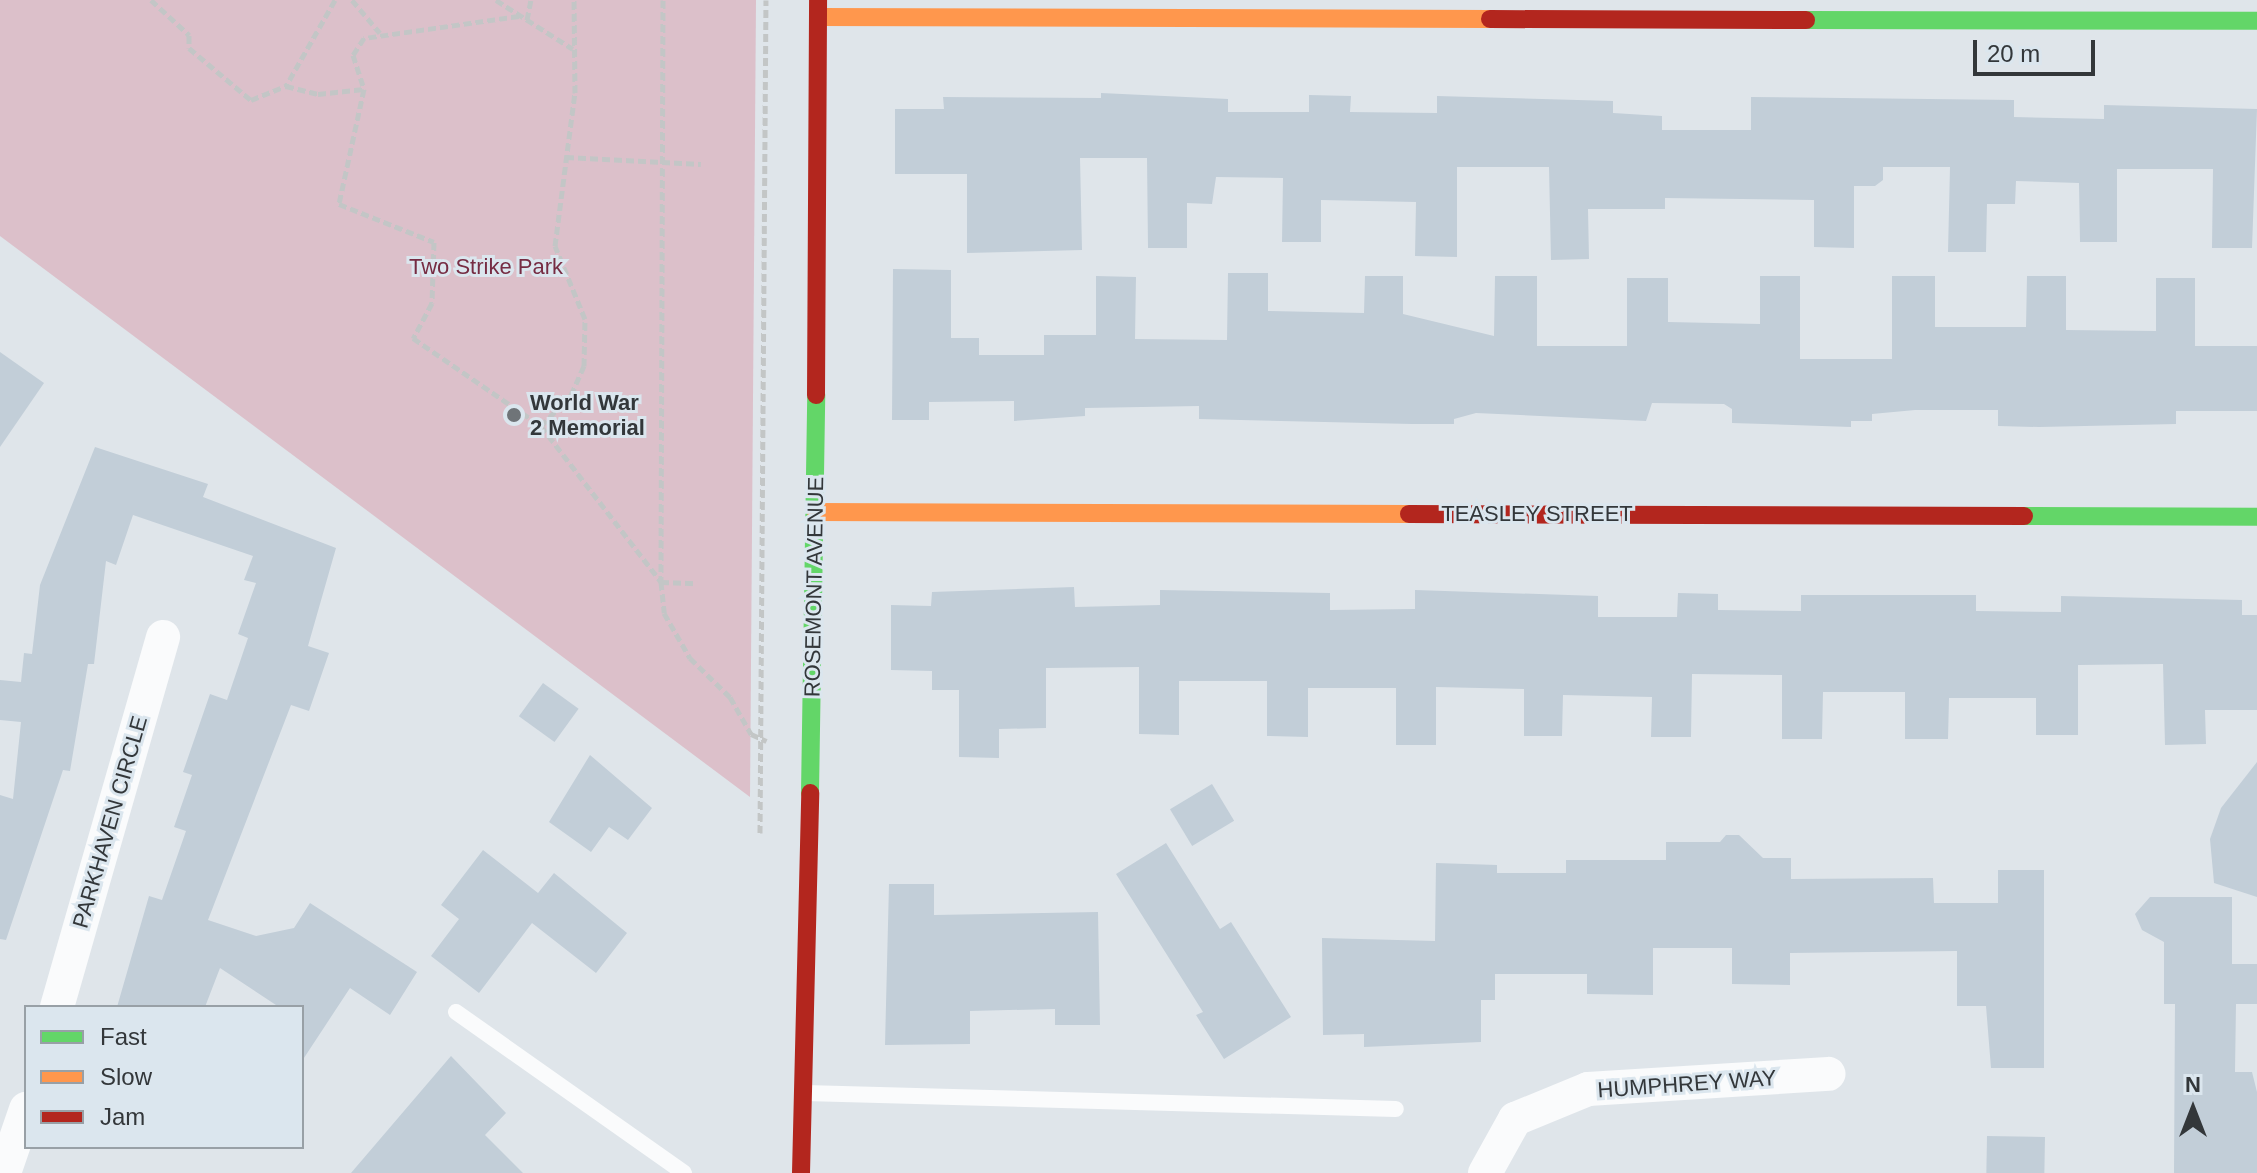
<!DOCTYPE html>
<html>
<head>
<meta charset="utf-8">
<style>
	body { margin:0 }
	#map { position:relative; width:2257px; height:1173px; overflow:hidden; background:#dfe5ea; font-family:Helvetica,sans-serif }
	div>[style] { position:absolute }
	.green>* { inset:0; background:#dcc0ca }
	.building>* { inset:0; background:#c2ced8; transform-origin:0 0 }
	.path>* { height:5px; margin-top:-2.5px; transform-origin:0; background:repeating-linear-gradient(90deg,#c3c6c6 0 8px,transparent 0 12px) }
	.lane>* { height:16px; margin:-8px; padding:0 8px; transform-origin:8px; border-radius:8px; background:#fafbfc }
	.street>* { height:34px; margin:-17px; padding:0 17px; transform-origin:17px; border-radius:17px; background:#fafbfc }
	.fast>* { height:18px; margin:-9px; padding:0 9px; transform-origin:9px; border-radius:9px; background:#63d668 }
	.slow>* { height:18px; margin:-9px; padding:0 9px; transform-origin:9px; border-radius:9px; background:#ff974d }
	.jam>* { height:18px; margin:-9px; padding:0 9px; transform-origin:9px; border-radius:9px; background:#b3261e }
	.dots>* { width:22px; height:22px; translate:-50% -50%; box-sizing:border-box; border:4px solid #dbe6ee; border-radius:50% }
	span { translate:-50% -50%; white-space:nowrap; text-align:center; line-height:1.15; -webkit-text-stroke:6px #dbe6ee; paint-order:stroke }
	.park-label { font-size:22px; color:#762c43 }
	.poi-label { font-size:22px; color:#33373a; font-weight:700 }
	.left { translate:0 -50%; text-align:left }
	.street-label { font-size:22px; color:#33373a }
	.legend { position:absolute; left:24px; top:1005px; width:280px; height:144px; box-sizing:border-box; background:#dbe6ee; border:2px solid #98a0a6; margin:0; padding:10px 14px; list-style:none; font-size:24px; color:#33373a }
	.legend li { display:flex; align-items:center; gap:16px; height:40px }
	.legend b { width:40px; border:2px solid #98a0a6 }
	.north { position:absolute; left:2153px; top:1069px; width:80px; height:80px; -webkit-text-stroke:6px #dbe6ee; paint-order:stroke; rotate:0deg; font-size:22px; font-weight:700; line-height:32px; text-align:center; color:#33373a }
	.north::after { content:''; display:block; margin:auto; width:28px; height:36px; background:#33373a; clip-path:polygon(50% 0,100% 100%,50% 72%,0 100%) }
	.scale { position:absolute; left:1973px; top:40px; width:122px; height:36px; box-sizing:border-box; border:4px solid #33373a; border-top:0; padding-left:10px; font-size:24px; line-height:28px; white-space:nowrap; color:#33373a; -webkit-text-stroke:6px #dbe6ee; paint-order:stroke }
</style>
</head>
<body>
<div id="map">
	<div class="green">
		<div style="clip-path:polygon(0 0,756px 0,750px 797px,0 236px)"></div>
	</div>
	<div class="building">
		<div style="clip-path:polygon(1101px 93px,1228px 99px,1228px 112px,1309px 112px,1309px 95px,1351px 96px,1350px 112px,1437px 113px,1437px 96px,1613px 101px,1613px 113px,1662px 116px,1662px 130px,1751px 130px,1751px 97px,2014px 100px,2014px 117px,2104px 119px,2104px 105px,2257px 109px,2252px 248px,2212px 248px,2213px 169px,2117px 169px,2117px 242px,2080px 242px,2079px 183px,2016px 181px,2015px 204px,1987px 204px,1986px 252px,1948px 252px,1950px 167px,1883px 167px,1883px 180px,1875px 186px,1854px 186px,1854px 248px,1814px 247px,1814px 200px,1665px 198px,1665px 209px,1588px 209px,1589px 259px,1551px 260px,1549px 167px,1457px 167px,1457px 257px,1415px 256px,1416px 202px,1321px 200px,1321px 242px,1282px 242px,1283px 178px,1216px 177px,1212px 204px,1187px 203px,1187px 248px,1148px 248px,1147px 158px,1080px 158px,1082px 250px,967px 253px,967px 174px,895px 174px,895px 109px,944px 109px,943px 97px,1101px 98px)"></div>
		<div style="clip-path:polygon(893px 269px,951px 270px,951px 338px,979px 338px,979px 355px,1044px 355px,1044px 335px,1096px 335px,1096px 276px,1136px 277px,1135px 339px,1227px 340px,1228px 273px,1268px 273px,1268px 311px,1364px 313px,1365px 276px,1403px 276px,1403px 314px,1494px 336px,1495px 276px,1537px 276px,1537px 346px,1627px 346px,1627px 278px,1668px 278px,1668px 322px,1760px 324px,1760px 276px,1800px 276px,1800px 359px,1892px 359px,1892px 276px,1935px 276px,1935px 327px,2026px 327px,2027px 276px,2066px 276px,2066px 330px,2156px 331px,2156px 278px,2195px 278px,2195px 346px,2257px 346px,2257px 411px,2176px 411px,2176px 424px,2039px 427px,1998px 426px,1998px 410px,1915px 410px,1872px 414px,1872px 421px,1851px 421px,1851px 427px,1732px 423px,1732px 409px,1724px 404px,1652px 403px,1646px 421px,1476px 413px,1454px 419px,1454px 424px,1412px 424px,1199px 419px,1199px 406px,1085px 408px,1085px 416px,1014px 421px,1014px 401px,929px 402px,929px 420px,892px 420px)"></div>
		<div style="clip-path:polygon(0 352px,44px 383px,0 447px)"></div>
		<div style="clip-path:polygon(95px 447px,208px 484px,203px 497px,336px 548px,308px 646px,329px 653px,309px 711px,291px 705px,208px 920px,256px 936px,294px 928px,310px 903px,417px 972px,390px 1015px,350px 988px,302px 1061px,302px 1007px,279px 1007px,220px 968px,205px 1007px,117px 1007px,149px 896px,162px 900px,186px 831px,174px 827px,192px 775px,183px 772px,210px 694px,227px 700px,248px 638px,238px 634px,256px 583px,244px 580px,253px 556px,133px 515px,116px 565px,106px 561px,94px 664px,88px 664px,70px 771px,63px 770px,6px 940px,0 939px,0 795px,13px 799px,21px 722px,0 720px,0 680px,21px 682px,24px 653px,32px 654px,40px 585px)"></div>
		<div style="clip-path:polygon(1074px 587px,1075px 607px,1160px 605px,1160px 590px,1330px 593px,1330px 610px,1415px 609px,1415px 590px,1598px 596px,1598px 617px,1677px 617px,1678px 593px,1718px 594px,1718px 610px,1801px 611px,1801px 595px,1976px 595px,1976px 611px,2061px 612px,2061px 596px,2242px 600px,2242px 615px,2257px 615px,2257px 710px,2205px 710px,2206px 744px,2165px 745px,2163px 664px,2078px 665px,2078px 735px,2036px 735px,2036px 698px,1949px 698px,1948px 739px,1905px 739px,1905px 692px,1823px 692px,1822px 739px,1782px 739px,1782px 675px,1692px 674px,1691px 737px,1651px 737px,1652px 697px,1563px 695px,1562px 736px,1524px 736px,1524px 689px,1436px 687px,1436px 745px,1396px 745px,1396px 688px,1308px 688px,1308px 737px,1267px 736px,1267px 681px,1179px 681px,1179px 735px,1139px 734px,1139px 667px,1046px 668px,1046px 728px,999px 729px,999px 758px,959px 757px,959px 690px,932px 690px,932px 671px,891px 670px,891px 605px,931px 606px,932px 592px)"></div>
		<div style="left:543px;top:683px;width:44px;height:41px;rotate:36deg"></div>
		<div style="clip-path:polygon(590px 755px,652px 808px,628px 840px,609px 827px,591px 852px,549px 822px)"></div>
		<div style="clip-path:polygon(2257px 762px,2257px 897px,2214px 883px,2210px 839px,2221px 808px)"></div>
		<div style="left:1212px;top:784px;width:43px;height:49px;rotate:59deg"></div>
		<div style="clip-path:polygon(1726px 835px,1739px 835px,1763px 858px,1791px 858px,1791px 879px,1933px 878px,1934px 903px,1998px 903px,1998px 870px,2044px 870px,2044px 1068px,1991px 1068px,1986px 1006px,1957px 1006px,1957px 951px,1790px 953px,1790px 985px,1732px 984px,1732px 948px,1653px 948px,1653px 995px,1587px 994px,1587px 974px,1495px 974px,1495px 1000px,1481px 1000px,1481px 1042px,1364px 1047px,1364px 1034px,1323px 1035px,1322px 938px,1435px 941px,1436px 863px,1497px 865px,1497px 873px,1566px 873px,1566px 860px,1666px 860px,1666px 842px,1720px 842px)"></div>
		<div style="clip-path:polygon(1166px 843px,1220px 929px,1231px 922px,1291px 1017px,1224px 1059px,1196px 1015px,1203px 1012px,1116px 874px)"></div>
		<div style="clip-path:polygon(483px 850px,538px 893px,554px 873px,627px 933px,596px 973px,532px 923px,479px 993px,431px 956px,459px 919px,441px 905px)"></div>
		<div style="clip-path:polygon(889px 884px,934px 884px,934px 915px,1098px 912px,1100px 1025px,1055px 1025px,1055px 1009px,970px 1011px,970px 1044px,885px 1045px)"></div>
		<div style="clip-path:polygon(2150px 897px,2232px 897px,2232px 964px,2257px 964px,2257px 1004px,2236px 1004px,2235px 1072px,2252px 1072px,2257px 1092px,2257px 1173px,2174px 1173px,2175px 1004px,2164px 1004px,2164px 942px,2142px 930px,2135px 914px)"></div>
		<div style="clip-path:polygon(451px 1056px,506px 1113px,485px 1135px,523px 1173px,351px 1173px)"></div>
		<div style="left:1987px;top:1136px;width:58px;height:37px;rotate:1deg"></div>
	</div>
	<div class="path">
		<div style="left:151px;top:0;width:52px;rotate:42.6deg"></div>
		<div style="left:189px;top:35px;width:13px;rotate:90deg"></div>
		<div style="left:189px;top:48px;width:81px;rotate:40deg"></div>
		<div style="left:251px;top:100px;width:38px;rotate:-22deg"></div>
		<div style="left:335px;top:0;width:99px;rotate:119.7deg"></div>
		<div style="left:286px;top:86px;width:33px;rotate:14deg"></div>
		<div style="left:318px;top:94px;width:46px;rotate:-6.2deg"></div>
		<div style="left:352px;top:0;width:43px;rotate:49.7deg"></div>
		<div style="left:496px;top:0;width:91px;rotate:32.5deg"></div>
		<div style="left:663px;top:0;width:582px;rotate:90.2deg"></div>
		<div style="left:661px;top:582px;width:36px;rotate:2deg"></div>
		<div style="left:519px;top:16px;width:157px;rotate:171.9deg"></div>
		<div style="left:364px;top:38px;width:20px;rotate:123deg"></div>
		<div style="left:353px;top:55px;width:36px;rotate:72deg"></div>
		<div style="left:364px;top:89px;width:118px;rotate:102.3deg"></div>
		<div style="left:339px;top:204px;width:102px;rotate:21.8deg"></div>
		<div style="left:434px;top:242px;width:61px;rotate:91.9deg"></div>
		<div style="left:432px;top:303px;width:40px;rotate:118deg"></div>
		<div style="left:413px;top:338px;width:155px;rotate:34.5deg"></div>
		<div style="left:541px;top:426px;width:197px;rotate:52.4deg"></div>
		<div style="left:661px;top:582px;width:31px;rotate:84deg"></div>
		<div style="left:664px;top:613px;width:52px;rotate:60deg"></div>
		<div style="left:690px;top:658px;width:56px;rotate:44.3deg"></div>
		<div style="left:730px;top:697px;width:43px;rotate:60.4deg"></div>
		<div style="left:751px;top:734px;width:17px;rotate:24deg"></div>
		<div style="left:527px;top:20px;width:20px;rotate:-79deg"></div>
		<div style="left:566px;top:157px;width:135px;rotate:3deg"></div>
		<div style="left:541px;top:426px;width:43px;rotate:-45.9deg"></div>
		<div style="left:571px;top:395px;width:32px;rotate:-66deg"></div>
		<div style="left:584px;top:366px;width:47px;rotate:-88.8deg"></div>
		<div style="left:585px;top:319px;width:79px;rotate:-112.3deg"></div>
		<div style="left:555px;top:246px;width:154px;rotate:-82.6deg"></div>
		<div style="left:575px;top:93px;width:93px;rotate:-90.6deg"></div>
		<div style="left:760px;top:833px;width:833px;rotate:-89.59deg"></div>
	</div>
	<div class="lane">
		<div style="left:456px;top:1012px;width:279px;rotate:35.2deg"></div>
		<div style="left:805px;top:1093px;width:591px;rotate:1.55deg"></div>
	</div>
	<div class="street">
		<div style="left:57px;top:1007px;width:385px;rotate:-74deg"></div>
		<div style="left:4px;top:1173px;width:68px;rotate:-71deg"></div>
		<div style="left:1485px;top:1173px;width:62px;rotate:-60.9deg"></div>
		<div style="left:1515px;top:1119px;width:79px;rotate:-22.3deg"></div>
		<div style="left:1588px;top:1089px;width:241px;rotate:-3.6deg"></div>
	</div>
	<div class="fast">
		<div style="left:1806px;top:20px;width:451px;rotate:0.1deg"></div>
		<div style="left:2024px;top:516px;width:233px;rotate:0.2deg"></div>
		<div style="left:810px;top:793px;width:398px;rotate:-89.1deg"></div>
	</div>
	<div class="slow">
		<div style="left:818px;top:17px;width:672px;rotate:0.17deg"></div>
		<div style="left:816px;top:512px;width:593px;rotate:0.19deg"></div>
	</div>
	<div class="jam">
		<div style="left:1490px;top:19px;width:316px;rotate:0.2deg"></div>
		<div style="left:816px;top:395px;width:395px;rotate:-89.7deg"></div>
		<div style="left:1409px;top:514px;width:615px;rotate:0.19deg"></div>
		<div style="left:801px;top:1173px;width:380px;rotate:-88.6deg"></div>
	</div>
	<div class="dots">
		<div style="left:514px;top:415px;background:#6f7478"></div>
	</div>
	<div class="park-label">
		<span style="left:486px;top:267px">Two Strike Park</span>
	</div>
	<div class="poi-label">
		<span class="left" style="left:530px;top:415px">World War<br>2 Memorial</span>
	</div>
	<div class="street-label">
		<span style="left:1537px;top:514px">TEASLEY STREET</span>
		<span style="left:814px;top:587px;rotate:-89deg">ROSEMONT AVENUE</span>
		<span style="left:110px;top:822px;rotate:-74deg">PARKHAVEN CIRCLE</span>
		<span style="left:1687px;top:1084px;rotate:-4deg">HUMPHREY WAY</span>
	</div>
	<ul class="legend">
	<li><b style="height:10px;background:#63d668"></b>Fast</li>
	<li><b style="height:10px;background:#ff974d"></b>Slow</li>
	<li><b style="height:10px;background:#b3261e"></b>Jam</li>
	</ul>
	<div class="north">N</div>
	<div class="scale">20 m</div>
</div>
</body>
</html>
